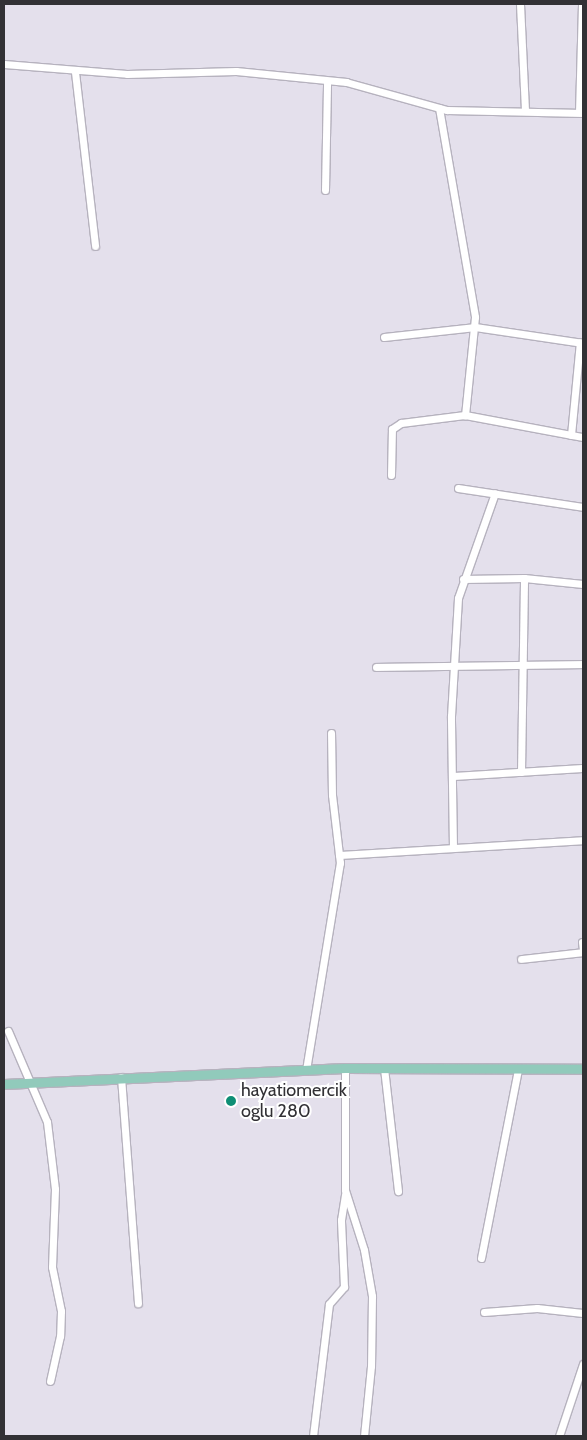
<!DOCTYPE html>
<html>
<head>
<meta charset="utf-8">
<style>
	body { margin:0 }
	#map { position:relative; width:587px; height:1440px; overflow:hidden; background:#e4e0ec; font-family:Cabin,sans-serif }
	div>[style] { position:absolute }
	.roads { filter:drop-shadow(1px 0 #b6b2be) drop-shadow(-1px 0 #b6b2be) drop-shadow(0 1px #b6b2be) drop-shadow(0 -1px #b6b2be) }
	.minor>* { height:7px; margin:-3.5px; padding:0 3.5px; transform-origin:3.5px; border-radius:3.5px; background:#fff }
	.major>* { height:9px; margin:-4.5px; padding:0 4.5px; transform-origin:4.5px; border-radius:4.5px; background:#91cabb }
	.dots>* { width:14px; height:14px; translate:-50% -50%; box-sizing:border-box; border:2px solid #fff; border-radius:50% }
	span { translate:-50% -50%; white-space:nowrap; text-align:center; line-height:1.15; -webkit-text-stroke:4px #fff; paint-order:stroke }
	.poi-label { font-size:18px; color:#323135 }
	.left { translate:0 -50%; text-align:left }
	.frame { position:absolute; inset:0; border:5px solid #323135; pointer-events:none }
</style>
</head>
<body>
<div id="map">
	<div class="roads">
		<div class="minor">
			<div style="left:520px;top:4px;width:107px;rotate:87.3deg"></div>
			<div style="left:4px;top:64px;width:123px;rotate:4.6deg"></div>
			<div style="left:127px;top:74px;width:109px;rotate:-1.6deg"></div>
			<div style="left:236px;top:71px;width:111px;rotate:5.7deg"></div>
			<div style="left:346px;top:82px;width:105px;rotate:15.5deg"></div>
			<div style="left:447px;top:110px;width:136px;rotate:1.3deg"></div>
			<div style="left:75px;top:72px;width:175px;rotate:83.4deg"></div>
			<div style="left:439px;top:108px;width:212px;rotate:80.2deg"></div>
			<div style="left:475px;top:317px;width:99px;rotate:95.8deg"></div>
			<div style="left:579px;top:112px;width:108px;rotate:-88.4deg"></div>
			<div style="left:325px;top:190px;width:109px;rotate:-88.9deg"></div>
			<div style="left:384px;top:337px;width:92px;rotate:-6.3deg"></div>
			<div style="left:475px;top:327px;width:109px;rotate:8.4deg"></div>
			<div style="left:571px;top:435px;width:93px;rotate:-84.5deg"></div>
			<div style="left:391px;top:475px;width:46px;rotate:-88.8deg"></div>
			<div style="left:392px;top:429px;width:11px;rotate:-34deg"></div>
			<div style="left:401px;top:423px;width:64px;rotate:-7.1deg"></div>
			<div style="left:465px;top:415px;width:120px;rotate:10.6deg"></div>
			<div style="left:458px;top:488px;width:126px;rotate:8.6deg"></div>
			<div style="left:463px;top:579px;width:61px;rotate:-0.9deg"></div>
			<div style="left:524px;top:578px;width:59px;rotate:5.8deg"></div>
			<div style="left:376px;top:667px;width:207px;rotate:-0.8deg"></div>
			<div style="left:521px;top:772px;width:194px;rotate:-89.1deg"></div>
			<div style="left:453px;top:776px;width:130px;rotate:-3.5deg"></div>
			<div style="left:453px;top:848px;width:132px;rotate:-90.9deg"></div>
			<div style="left:451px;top:716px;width:118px;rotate:-86.6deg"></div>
			<div style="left:458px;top:598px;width:111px;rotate:-70.6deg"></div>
			<div style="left:339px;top:855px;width:244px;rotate:-3.5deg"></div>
			<div style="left:582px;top:942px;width:8px;rotate:83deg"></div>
			<div style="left:521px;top:959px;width:62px;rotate:-6.4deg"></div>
			<div style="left:8px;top:1031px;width:99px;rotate:66.8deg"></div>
			<div style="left:47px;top:1122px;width:67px;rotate:83.2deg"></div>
			<div style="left:55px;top:1189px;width:78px;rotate:92.2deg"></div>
			<div style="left:52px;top:1267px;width:45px;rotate:78.4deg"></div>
			<div style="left:61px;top:1311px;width:25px;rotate:92deg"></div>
			<div style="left:60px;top:1336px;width:46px;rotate:102.5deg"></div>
			<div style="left:345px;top:1068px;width:122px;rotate:90deg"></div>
			<div style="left:345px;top:1190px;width:63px;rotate:72.4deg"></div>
			<div style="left:364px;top:1250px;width:47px;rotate:80.1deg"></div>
			<div style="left:372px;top:1296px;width:70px;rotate:90.8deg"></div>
			<div style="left:371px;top:1366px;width:70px;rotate:95.7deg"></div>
			<div style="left:384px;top:1068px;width:124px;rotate:83.5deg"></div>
			<div style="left:306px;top:1070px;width:210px;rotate:-80.7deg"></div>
			<div style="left:340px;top:863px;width:68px;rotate:-96.7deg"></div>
			<div style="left:332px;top:795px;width:62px;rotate:-90.9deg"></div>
			<div style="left:121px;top:1077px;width:227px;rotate:85.7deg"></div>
			<div style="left:481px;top:1258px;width:193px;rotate:-78.9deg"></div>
			<div style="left:484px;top:1312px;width:53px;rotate:-4.3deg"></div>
			<div style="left:537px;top:1308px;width:46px;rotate:6.2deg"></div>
			<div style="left:313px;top:1436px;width:133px;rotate:-83.1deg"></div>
			<div style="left:329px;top:1304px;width:23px;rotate:-49deg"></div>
			<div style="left:344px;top:1287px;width:67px;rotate:-92.6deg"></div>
			<div style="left:341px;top:1220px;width:26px;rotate:-81deg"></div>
			<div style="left:559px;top:1436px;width:76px;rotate:-71.6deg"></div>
		</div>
		<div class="major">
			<div style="left:4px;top:1084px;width:341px;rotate:-2.7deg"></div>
			<div style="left:345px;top:1068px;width:238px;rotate:0.2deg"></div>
		</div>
	</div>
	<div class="dots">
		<div style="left:231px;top:1101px;background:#0e8e75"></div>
	</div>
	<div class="poi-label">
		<span class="left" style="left:241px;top:1101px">hayatiomercik<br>oglu 280</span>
	</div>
	<div class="frame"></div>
</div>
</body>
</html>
